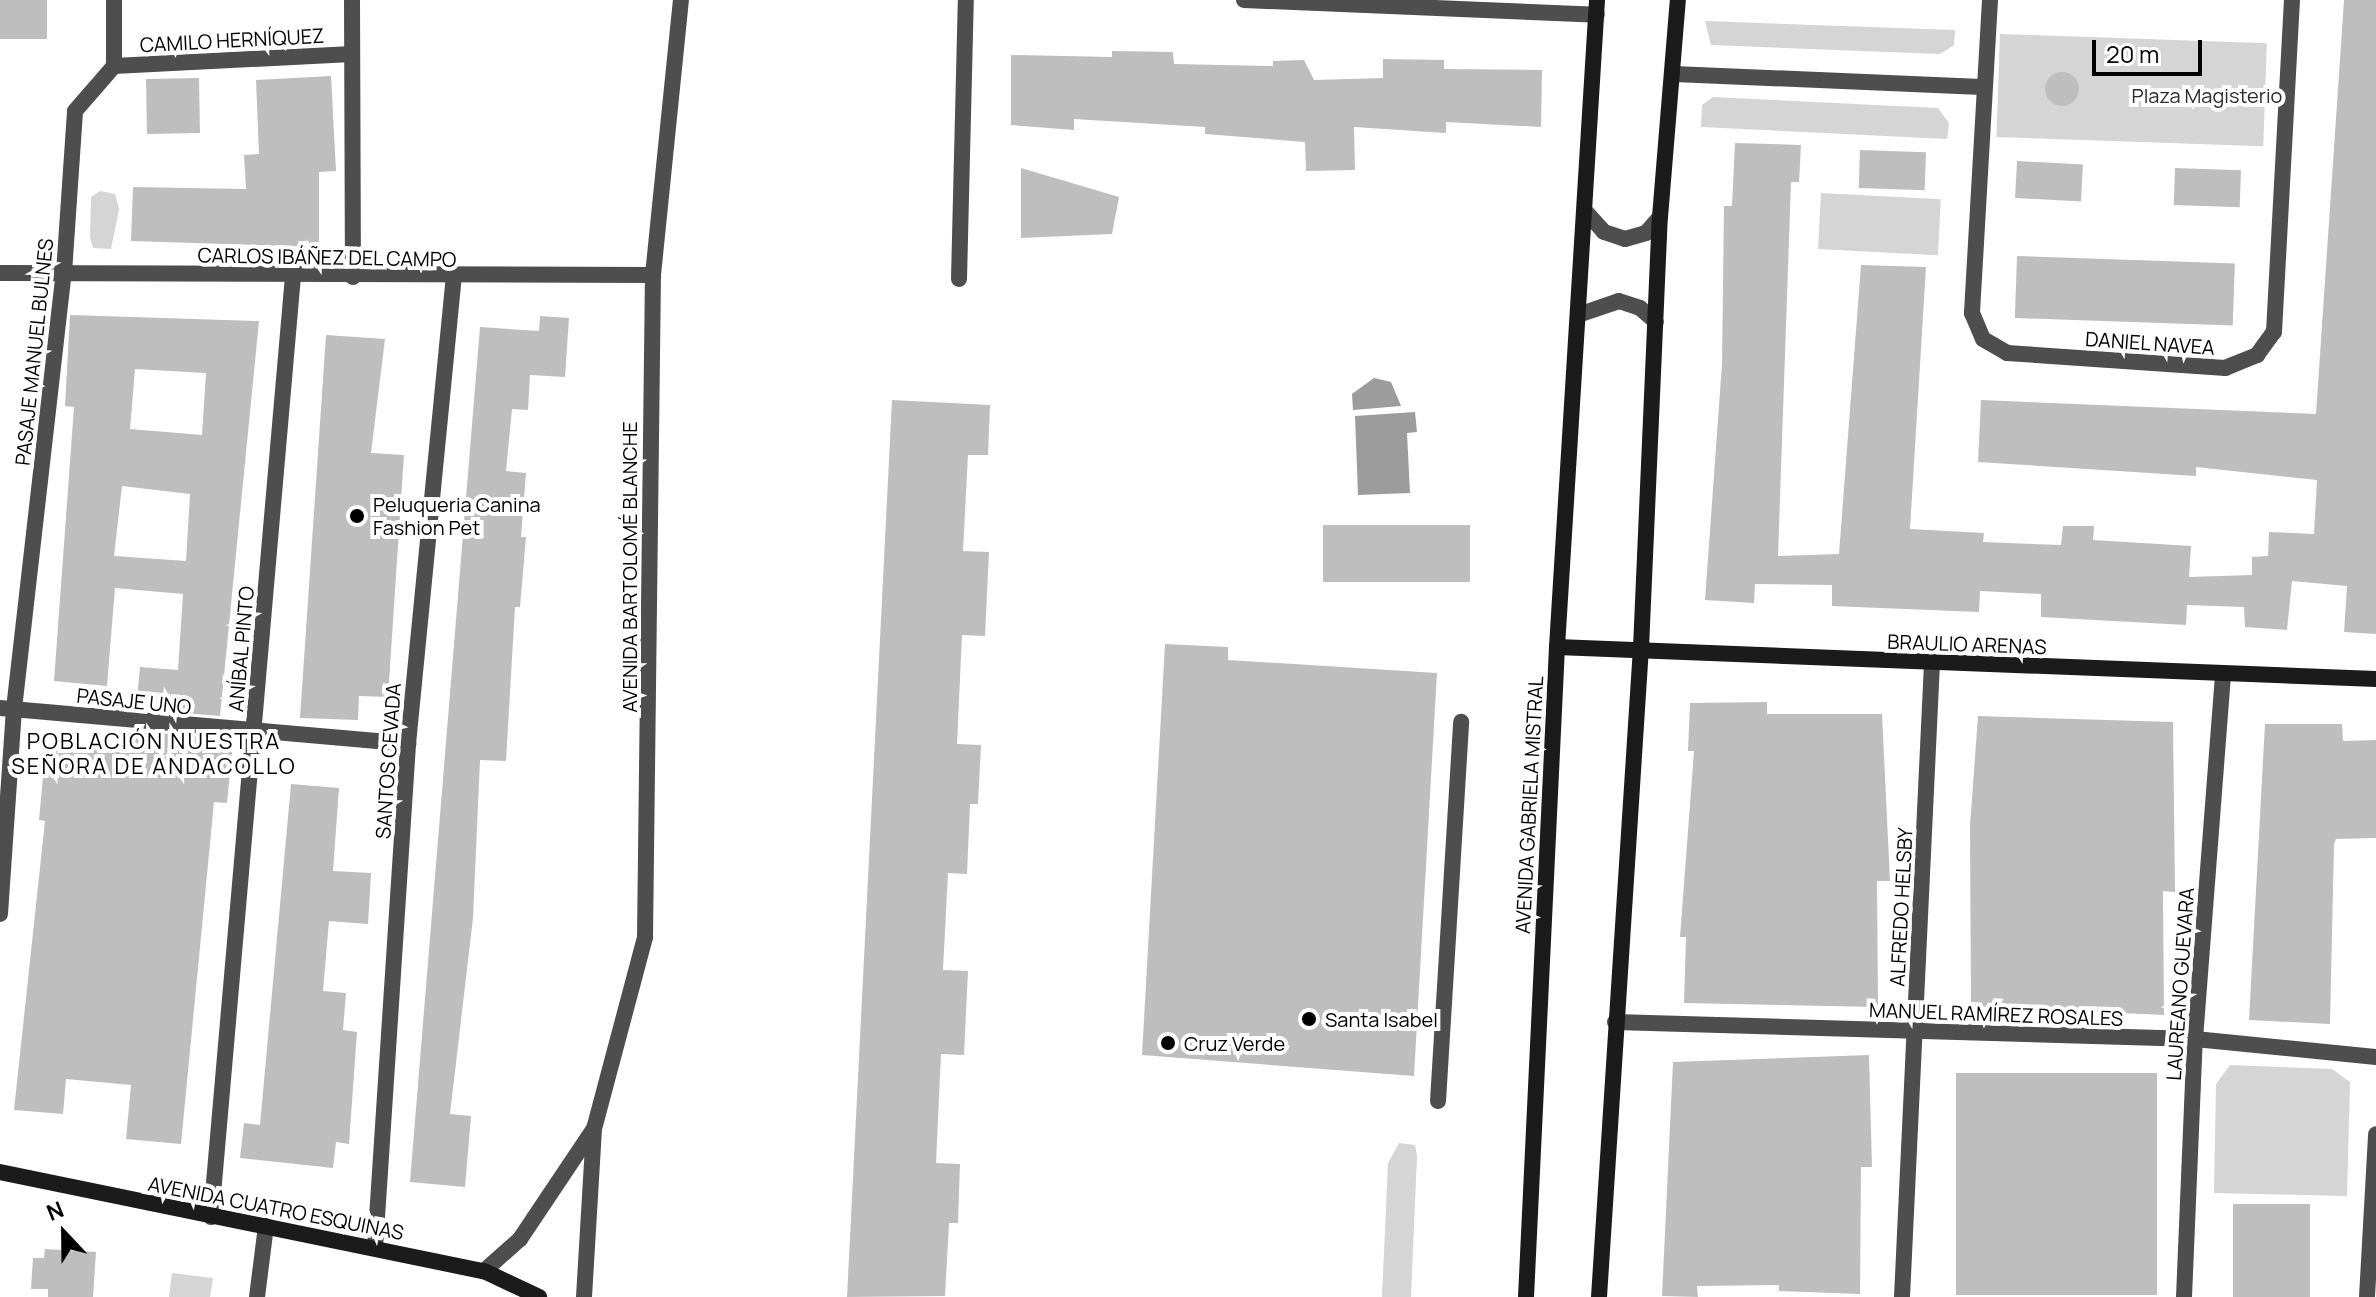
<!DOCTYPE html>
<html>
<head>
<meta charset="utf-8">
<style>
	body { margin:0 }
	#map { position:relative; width:2376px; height:1297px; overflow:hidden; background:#fff; font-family:Manrope,sans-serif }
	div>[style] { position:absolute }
	.green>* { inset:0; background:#d5d5d5; transform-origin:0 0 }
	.water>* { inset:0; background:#9c9c9c }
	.building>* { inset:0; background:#bebebe; transform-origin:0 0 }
	.round { border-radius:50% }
	.street>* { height:16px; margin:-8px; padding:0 8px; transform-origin:8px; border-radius:8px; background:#4e4e4e }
	.secondary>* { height:16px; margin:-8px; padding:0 8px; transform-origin:8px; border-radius:8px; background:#1b1b1b }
	.dots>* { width:22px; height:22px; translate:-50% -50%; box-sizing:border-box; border:4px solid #fff; border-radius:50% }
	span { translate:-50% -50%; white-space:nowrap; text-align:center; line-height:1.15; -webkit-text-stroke:8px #fff; paint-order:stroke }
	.street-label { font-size:20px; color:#000 }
	.park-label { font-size:20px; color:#2c2c2c }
	.poi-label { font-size:20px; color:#000 }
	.left { translate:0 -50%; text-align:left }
	.neighbourhood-label { font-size:22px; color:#000; letter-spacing:2px }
	.north { position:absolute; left:24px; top:1193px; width:80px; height:80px; -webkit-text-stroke:6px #fff; paint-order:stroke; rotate:338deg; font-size:22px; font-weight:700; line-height:32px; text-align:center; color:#000 }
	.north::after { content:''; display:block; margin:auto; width:28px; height:36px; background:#000; clip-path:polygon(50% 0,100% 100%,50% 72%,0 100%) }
	.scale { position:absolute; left:2092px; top:40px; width:110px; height:36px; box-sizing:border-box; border:4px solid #000; border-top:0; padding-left:10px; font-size:24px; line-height:28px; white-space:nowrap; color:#000; -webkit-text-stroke:6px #fff; paint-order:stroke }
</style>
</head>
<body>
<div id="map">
	<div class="green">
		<div style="clip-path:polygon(1705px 21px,1955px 30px,1954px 45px,1940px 54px,1711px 45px)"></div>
		<div style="left:2000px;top:34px;width:267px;height:103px;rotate:2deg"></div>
		<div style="clip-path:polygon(1713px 97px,1938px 108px,1949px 123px,1947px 139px,1701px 127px,1702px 105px)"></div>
		<div style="clip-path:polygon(100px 191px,115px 194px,119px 209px,111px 249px,93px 248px,90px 237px,91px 197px)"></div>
		<div style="left:1821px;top:193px;width:120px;height:56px;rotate:3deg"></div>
		<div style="clip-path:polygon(2230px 1065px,2332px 1069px,2350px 1082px,2347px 1196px,2214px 1193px,2216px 1084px)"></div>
		<div style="clip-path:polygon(1399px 1143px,1415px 1145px,1417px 1156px,1411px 1297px,1382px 1297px,1388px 1163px)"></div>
		<div style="clip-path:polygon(172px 1273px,213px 1278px,210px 1297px,169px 1297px)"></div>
	</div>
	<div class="water">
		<div style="clip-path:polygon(1374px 378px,1391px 382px,1401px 406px,1353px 410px,1352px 394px)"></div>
		<div style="clip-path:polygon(1415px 412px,1417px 432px,1407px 433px,1410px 493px,1358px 495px,1355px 416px)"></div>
	</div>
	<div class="building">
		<div style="left:0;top:0;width:47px;height:39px"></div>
		<div style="clip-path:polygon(2344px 0,2376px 0,2376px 634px,2344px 632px,2347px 586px,2292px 581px,2287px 630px,2245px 627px,2244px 607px,2187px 605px,2186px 625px,2041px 617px,2041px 594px,1980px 591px,1979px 612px,1832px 606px,1832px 585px,1755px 584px,1754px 603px,1705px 600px,1722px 364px,1724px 206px,1732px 206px,1735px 143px,1801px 145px,1799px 182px,1791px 182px,1778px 556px,1839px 554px,1861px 265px,1926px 267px,1910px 529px,1984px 533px,1983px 542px,2061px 545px,2063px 526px,2094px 526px,2093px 540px,2191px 546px,2189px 577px,2252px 575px,2252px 557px,2268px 556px,2269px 532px,2314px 534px,2317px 480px,2196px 467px,2196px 476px,1978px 462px,1981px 400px,2316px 414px)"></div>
		<div style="clip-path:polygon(1112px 51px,1173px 52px,1174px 64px,1273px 66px,1273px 61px,1304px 60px,1314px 80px,1383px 78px,1383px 59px,1444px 60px,1444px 69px,1542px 70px,1541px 127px,1446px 122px,1446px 133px,1354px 127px,1355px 170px,1306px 171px,1305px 142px,1205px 134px,1205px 127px,1074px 119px,1074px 130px,1011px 125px,1011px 55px,1112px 57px)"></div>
		<div class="round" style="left:2045px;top:72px;width:34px;height:34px"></div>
		<div style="clip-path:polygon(331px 76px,336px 171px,319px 172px,319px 247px,131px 241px,133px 187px,246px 189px,244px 155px,259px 154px,256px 80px)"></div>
		<div style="left:199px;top:78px;width:55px;height:53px;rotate:89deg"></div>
		<div style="left:1860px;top:150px;width:66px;height:38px;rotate:2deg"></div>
		<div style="left:2017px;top:161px;width:66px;height:37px;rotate:3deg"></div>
		<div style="clip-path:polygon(1021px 168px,1119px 197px,1112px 234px,1021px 238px)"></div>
		<div style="left:2175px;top:168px;width:66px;height:37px;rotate:2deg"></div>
		<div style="left:2017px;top:256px;width:218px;height:62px;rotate:2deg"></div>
		<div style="clip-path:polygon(evenodd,70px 315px,259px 321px,220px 716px,136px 709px,140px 667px,178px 670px,183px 594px,115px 588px,107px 686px,54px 681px,74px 407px,65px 406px,70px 315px,135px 369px,206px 373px,202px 435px,130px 429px,135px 369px,70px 315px,122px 486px,190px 494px,186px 561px,114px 556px,122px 486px)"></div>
		<div style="clip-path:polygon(540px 316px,569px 318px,565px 377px,530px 375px,528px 410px,512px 409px,506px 471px,526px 473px,521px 537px,526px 537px,520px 607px,515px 607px,506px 761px,480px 760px,473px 918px,450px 1114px,471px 1116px,465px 1187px,410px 1182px,480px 327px,539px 331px)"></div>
		<div style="clip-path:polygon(326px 335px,385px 339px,371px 453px,404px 455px,388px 697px,359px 696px,358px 720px,300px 718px)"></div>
		<div style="clip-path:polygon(892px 400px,990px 405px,988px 455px,968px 455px,963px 551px,989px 552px,985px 636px,962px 635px,957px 744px,981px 745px,978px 804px,970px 804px,967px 874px,948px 873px,943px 970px,968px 971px,964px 1055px,941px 1054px,936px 1163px,960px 1164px,958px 1223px,949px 1223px,945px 1296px,847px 1297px)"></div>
		<div style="left:1470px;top:525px;width:57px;height:147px;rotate:90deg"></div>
		<div style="clip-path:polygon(1165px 644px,1228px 647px,1228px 660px,1437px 673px,1414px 1076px,1142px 1055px)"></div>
		<div style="clip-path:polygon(1767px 702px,1767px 714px,1882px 714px,1890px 881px,1877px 881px,1878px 1007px,1684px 1003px,1686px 937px,1680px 937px,1694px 751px,1688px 751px,1690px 703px)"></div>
		<div style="clip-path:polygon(1978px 716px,2173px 722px,2175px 892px,2163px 891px,2164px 1015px,1971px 1006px,1970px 826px)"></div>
		<div style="clip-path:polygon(2265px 724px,2342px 724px,2343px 741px,2376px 740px,2376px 838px,2336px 839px,2334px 844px,2330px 1024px,2249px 1020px)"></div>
		<div style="clip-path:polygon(134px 731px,218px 738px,217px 750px,232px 752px,227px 803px,214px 802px,181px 1144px,126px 1139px,131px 1085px,66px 1079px,63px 1114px,14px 1110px,45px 821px,39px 820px,46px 745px,132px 753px)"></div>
		<div style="clip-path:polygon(291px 784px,339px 788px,333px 871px,371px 873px,368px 924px,329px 921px,323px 991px,346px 993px,343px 1030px,357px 1032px,349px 1144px,336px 1142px,333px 1168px,240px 1158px,244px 1123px,260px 1125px)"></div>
		<div style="clip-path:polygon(1869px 1055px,1872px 1167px,1861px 1167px,1860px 1294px,1779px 1291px,1779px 1285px,1697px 1286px,1698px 1297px,1662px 1296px,1673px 1062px)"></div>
		<div style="left:1956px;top:1073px;width:201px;height:222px"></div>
		<div style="left:2233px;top:1204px;width:77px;height:93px"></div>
		<div style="clip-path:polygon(45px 1249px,96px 1252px,93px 1297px,48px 1297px,48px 1289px,31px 1289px,33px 1258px,44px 1258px)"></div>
	</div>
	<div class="street">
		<div style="left:352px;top:0;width:277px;rotate:89.8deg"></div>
		<div style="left:1244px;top:0;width:353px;rotate:2.4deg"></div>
		<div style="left:1990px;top:0;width:314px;rotate:93.3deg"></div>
		<div style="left:1972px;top:313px;width:28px;rotate:67deg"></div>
		<div style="left:1983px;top:339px;width:28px;rotate:30deg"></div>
		<div style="left:2007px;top:353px;width:219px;rotate:3.9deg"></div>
		<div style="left:2225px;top:368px;width:35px;rotate:-22deg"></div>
		<div style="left:2257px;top:355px;width:29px;rotate:-54deg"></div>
		<div style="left:2274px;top:332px;width:332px;rotate:-86.9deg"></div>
		<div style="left:114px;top:66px;width:238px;rotate:-2.9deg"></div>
		<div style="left:1674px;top:74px;width:308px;rotate:2.4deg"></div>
		<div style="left:1587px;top:213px;width:25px;rotate:48deg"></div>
		<div style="left:1604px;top:232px;width:22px;rotate:18deg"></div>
		<div style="left:1625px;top:239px;width:22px;rotate:-16deg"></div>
		<div style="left:1646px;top:233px;width:21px;rotate:-49deg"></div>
		<div style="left:0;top:273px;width:653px;rotate:0.18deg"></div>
		<div style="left:959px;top:279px;width:279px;rotate:-88.6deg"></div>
		<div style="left:1578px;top:315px;width:43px;rotate:-18.9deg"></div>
		<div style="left:1619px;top:301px;width:22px;rotate:18deg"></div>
		<div style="left:1640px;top:308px;width:21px;rotate:41deg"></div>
		<div style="left:0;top:708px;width:410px;rotate:5deg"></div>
		<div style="left:0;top:914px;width:205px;rotate:-86.1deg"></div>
		<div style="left:14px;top:709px;width:439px;rotate:-83.5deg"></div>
		<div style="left:64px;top:273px;width:162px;rotate:-86.1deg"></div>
		<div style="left:75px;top:111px;width:60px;rotate:-49.1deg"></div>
		<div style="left:114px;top:66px;width:66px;rotate:-90deg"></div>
		<div style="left:1615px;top:1022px;width:580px;rotate:1.68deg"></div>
		<div style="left:2195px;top:1039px;width:182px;rotate:5.7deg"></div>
		<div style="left:1438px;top:1101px;width:380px;rotate:-86.5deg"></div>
		<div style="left:211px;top:1217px;width:945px;rotate:-85.02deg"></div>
		<div style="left:375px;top:1248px;width:505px;rotate:-86.25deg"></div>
		<div style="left:408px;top:744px;width:467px;rotate:-84.4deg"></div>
		<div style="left:484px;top:1271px;width:48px;rotate:-41.6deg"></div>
		<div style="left:520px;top:1239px;width:131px;rotate:-56.2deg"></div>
		<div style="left:257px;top:1297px;width:72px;rotate:-82.8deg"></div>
		<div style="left:584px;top:1297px;width:168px;rotate:-86.6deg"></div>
		<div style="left:594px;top:1129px;width:199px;rotate:-75.1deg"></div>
		<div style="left:645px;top:937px;width:662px;rotate:-89.31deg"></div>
		<div style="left:653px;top:275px;width:276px;rotate:-84.2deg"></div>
		<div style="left:1902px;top:1297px;width:634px;rotate:-87.29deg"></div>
		<div style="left:2184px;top:1297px;width:258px;rotate:-87.6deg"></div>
		<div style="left:2195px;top:1039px;width:366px;rotate:-85.6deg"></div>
		<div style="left:2367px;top:1297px;width:163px;rotate:-86.8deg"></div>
	</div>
	<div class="secondary">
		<div style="left:1557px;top:647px;width:820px;rotate:2.24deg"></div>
		<div style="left:0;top:1172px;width:494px;rotate:11.6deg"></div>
		<div style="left:484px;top:1271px;width:61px;rotate:25.3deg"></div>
		<div style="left:1526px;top:1297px;width:651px;rotate:-87.27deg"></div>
		<div style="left:1557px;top:647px;width:648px;rotate:-86.46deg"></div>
		<div style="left:1599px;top:1297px;width:650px;rotate:-86.3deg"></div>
		<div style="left:1641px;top:648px;width:431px;rotate:-87.5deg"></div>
		<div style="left:1660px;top:217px;width:218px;rotate:-85.3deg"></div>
	</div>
	<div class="dots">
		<div style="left:357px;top:516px;background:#000"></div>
		<div style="left:1309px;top:1019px;background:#000"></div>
		<div style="left:1168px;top:1043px;background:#000"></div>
	</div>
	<div class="street-label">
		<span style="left:232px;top:40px;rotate:-3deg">CAMILO HERNÍQUEZ</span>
		<span style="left:327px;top:257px;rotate:1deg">CARLOS IBÁÑEZ DEL CAMPO</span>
		<span style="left:2150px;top:343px;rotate:4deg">DANIEL NAVEA</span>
		<span style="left:34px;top:352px;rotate:-84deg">PASAJE MANUEL BULNES</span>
		<span style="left:629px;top:567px;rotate:-90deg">AVENIDA BARTOLOMÉ BLANCHE</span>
		<span style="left:1967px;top:644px;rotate:2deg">BRAULIO ARENAS</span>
		<span style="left:241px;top:649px;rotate:-85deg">ANÍBAL PINTO</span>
		<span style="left:134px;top:701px;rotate:6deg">PASAJE UNO</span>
		<span style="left:388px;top:761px;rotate:-86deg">SANTOS CEVADA</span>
		<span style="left:1529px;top:805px;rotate:-87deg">AVENIDA GABRIELA MISTRAL</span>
		<span style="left:1901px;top:907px;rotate:-87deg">ALFREDO HELSBY</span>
		<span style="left:2180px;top:984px;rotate:-86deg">LAUREANO GUEVARA</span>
		<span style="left:1996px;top:1014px;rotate:2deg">MANUEL RAMÍREZ ROSALES</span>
		<span style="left:276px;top:1208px;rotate:11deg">AVENIDA CUATRO ESQUINAS</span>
	</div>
	<div class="park-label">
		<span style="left:2207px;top:95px">Plaza Magisterio</span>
	</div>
	<div class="poi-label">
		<span class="left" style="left:373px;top:516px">Peluqueria Canina<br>Fashion Pet</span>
		<span class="left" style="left:1325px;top:1019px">Santa Isabel</span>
		<span class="left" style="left:1184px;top:1043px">Cruz Verde</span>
	</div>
	<div class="neighbourhood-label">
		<span style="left:154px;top:754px">POBLACIÓN NUESTRA<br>SEÑORA DE ANDACOLLO</span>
	</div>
	<div class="north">N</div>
	<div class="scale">20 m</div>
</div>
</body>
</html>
